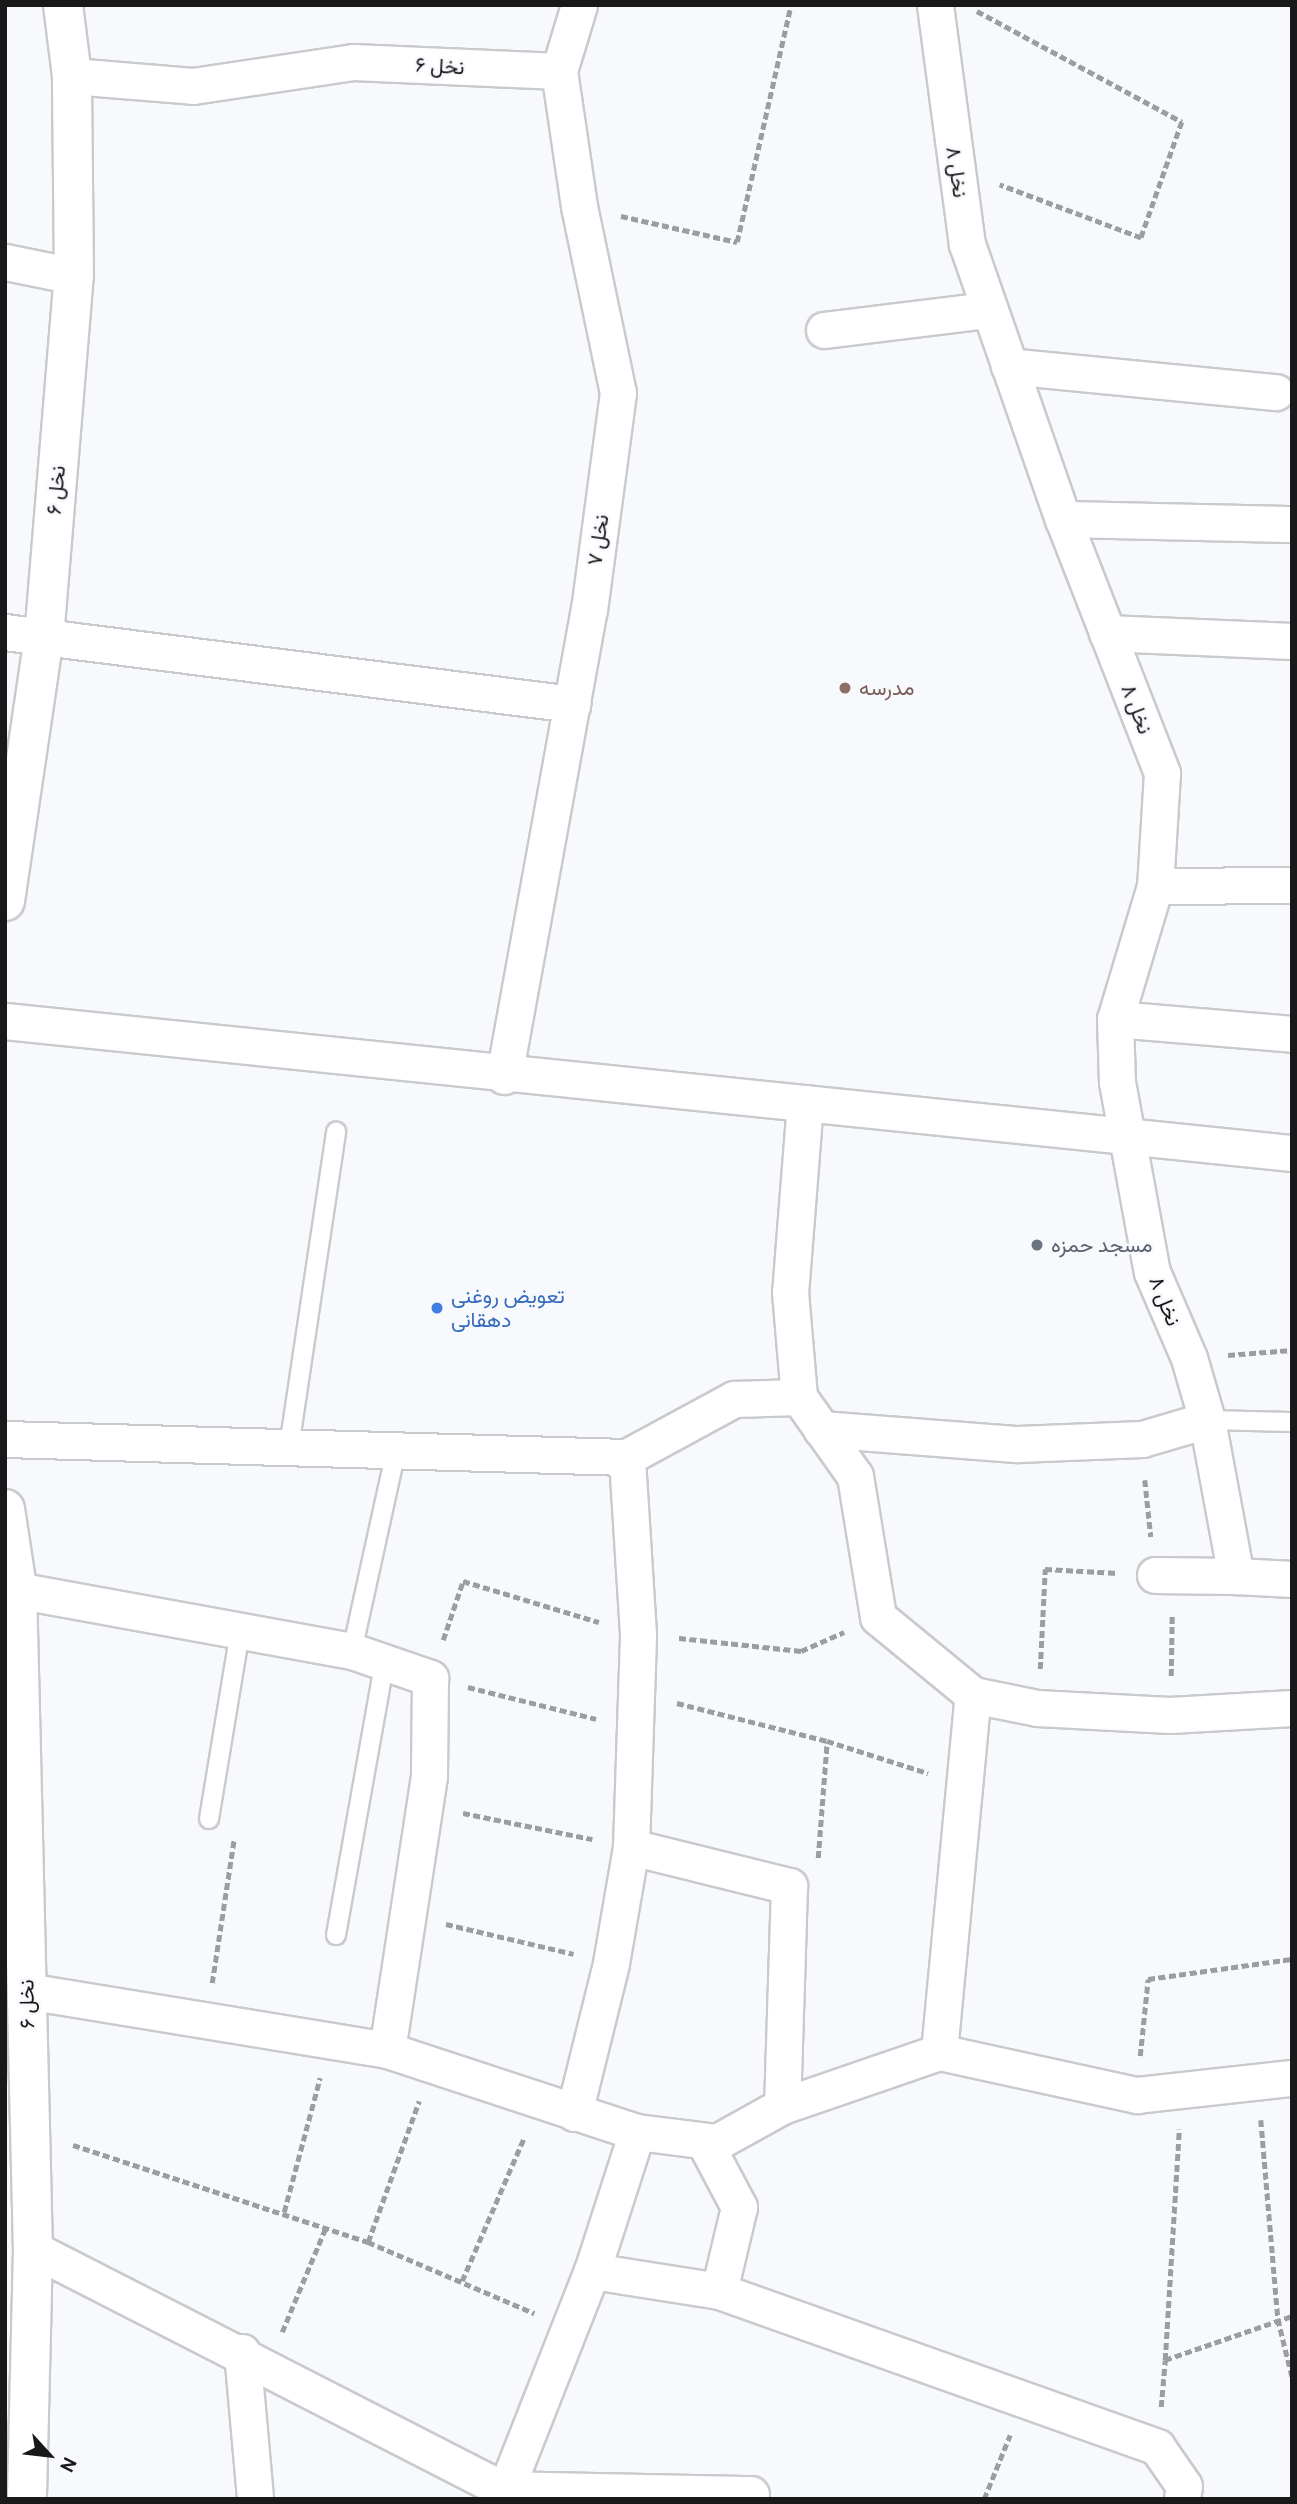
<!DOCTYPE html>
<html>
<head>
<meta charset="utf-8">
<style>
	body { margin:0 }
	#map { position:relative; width:1297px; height:2504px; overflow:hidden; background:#f8f9fd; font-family:Cabin,Vazirmatn,sans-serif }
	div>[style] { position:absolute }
	.path>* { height:4.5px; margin-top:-2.25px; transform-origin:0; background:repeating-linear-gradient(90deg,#9c9d9f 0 7px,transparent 0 10.5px) }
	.roads { filter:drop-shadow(2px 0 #c9cace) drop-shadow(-2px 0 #c9cace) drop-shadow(0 2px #c9cace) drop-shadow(0 -2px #c9cace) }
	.lane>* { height:18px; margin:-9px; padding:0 9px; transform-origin:9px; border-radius:9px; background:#fff }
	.street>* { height:35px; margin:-17.5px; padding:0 17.5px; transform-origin:17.5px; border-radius:17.5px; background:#fff }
	.secondary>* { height:38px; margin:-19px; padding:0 19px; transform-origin:19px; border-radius:19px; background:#fff }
	.dots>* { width:19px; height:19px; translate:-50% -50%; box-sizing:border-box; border:4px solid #f8f9fd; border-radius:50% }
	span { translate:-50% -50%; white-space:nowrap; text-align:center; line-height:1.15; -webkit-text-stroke:5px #f8f9fd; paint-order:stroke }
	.street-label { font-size:21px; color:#19191a }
	.education-label { font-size:21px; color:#785e54 }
	.left { translate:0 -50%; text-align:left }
	.worship-label { font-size:21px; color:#5b616d }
	.shop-label { font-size:21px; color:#366cbe }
	.frame { position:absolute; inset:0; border:7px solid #19191a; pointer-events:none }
	.north { position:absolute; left:14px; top:2420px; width:70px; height:70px; -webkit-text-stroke:5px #f8f9fd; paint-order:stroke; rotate:117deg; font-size:19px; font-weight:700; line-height:28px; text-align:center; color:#19191a }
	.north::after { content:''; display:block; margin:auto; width:24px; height:32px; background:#19191a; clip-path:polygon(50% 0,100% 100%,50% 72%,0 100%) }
</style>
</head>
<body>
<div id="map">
	<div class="path">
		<div style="left:977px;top:11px;width:233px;rotate:28.4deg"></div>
		<div style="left:1182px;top:122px;width:123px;rotate:109.5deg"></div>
		<div style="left:1141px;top:238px;width:151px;rotate:-159.4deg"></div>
		<div style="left:621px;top:216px;width:119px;rotate:12.6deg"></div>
		<div style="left:737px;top:242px;width:243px;rotate:-77.2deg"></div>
		<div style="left:1228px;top:1355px;width:64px;rotate:-4.5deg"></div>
		<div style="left:1145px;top:1480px;width:57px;rotate:84deg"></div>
		<div style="left:679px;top:1638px;width:123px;rotate:6.1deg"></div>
		<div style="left:801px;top:1651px;width:47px;rotate:-23.8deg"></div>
		<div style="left:443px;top:1640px;width:62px;rotate:-71.3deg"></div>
		<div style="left:463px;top:1581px;width:142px;rotate:16.8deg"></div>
		<div style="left:1040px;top:1669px;width:100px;rotate:-87.1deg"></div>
		<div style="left:1045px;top:1569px;width:73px;rotate:3.1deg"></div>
		<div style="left:1171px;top:1676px;width:61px;rotate:-89.1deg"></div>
		<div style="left:468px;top:1687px;width:132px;rotate:14deg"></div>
		<div style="left:677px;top:1703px;width:155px;rotate:14.2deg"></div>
		<div style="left:827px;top:1741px;width:106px;rotate:17.6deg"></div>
		<div style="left:463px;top:1813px;width:132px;rotate:11.4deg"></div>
		<div style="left:818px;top:1858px;width:117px;rotate:-85.6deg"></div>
		<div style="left:446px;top:1924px;width:131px;rotate:13.2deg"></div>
		<div style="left:212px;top:1983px;width:146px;rotate:-81.3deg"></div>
		<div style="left:1140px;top:2056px;width:77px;rotate:-84.1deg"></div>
		<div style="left:1148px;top:1979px;width:145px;rotate:-7.9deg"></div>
		<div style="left:1261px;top:2120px;width:200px;rotate:85.1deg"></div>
		<div style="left:1278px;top:2319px;width:59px;rotate:76.2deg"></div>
		<div style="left:73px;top:2145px;width:311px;rotate:18.2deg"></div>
		<div style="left:368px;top:2242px;width:181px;rotate:23.2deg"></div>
		<div style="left:284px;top:2212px;width:139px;rotate:-75deg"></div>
		<div style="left:368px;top:2242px;width:150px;rotate:-70.1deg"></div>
		<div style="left:462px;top:2281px;width:156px;rotate:-66.6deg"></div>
		<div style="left:282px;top:2332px;width:114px;rotate:-67.3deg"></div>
		<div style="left:1165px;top:2360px;width:231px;rotate:-86.5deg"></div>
		<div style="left:1161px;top:2407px;width:47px;rotate:-85.1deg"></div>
		<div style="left:1165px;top:2360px;width:134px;rotate:-19.1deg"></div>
		<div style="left:984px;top:2499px;width:69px;rotate:-67.9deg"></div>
	</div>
	<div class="roads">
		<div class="lane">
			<div style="left:1207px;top:1420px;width:85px;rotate:1.3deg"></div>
			<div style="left:289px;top:1447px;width:319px;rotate:-81.5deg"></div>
			<div style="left:352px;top:1651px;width:205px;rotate:-77.6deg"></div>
			<div style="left:209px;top:1819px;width:190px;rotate:-80.6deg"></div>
			<div style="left:336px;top:1935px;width:278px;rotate:-79.9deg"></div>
		</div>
		<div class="street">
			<div style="left:935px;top:5px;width:241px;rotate:82.4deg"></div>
			<div style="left:967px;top:244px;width:291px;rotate:70.8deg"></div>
			<div style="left:1063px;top:519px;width:273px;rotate:68.7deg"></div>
			<div style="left:1162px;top:773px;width:113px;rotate:93.5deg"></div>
			<div style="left:1155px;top:886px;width:139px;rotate:106.7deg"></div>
			<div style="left:1115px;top:1019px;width:63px;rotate:88.2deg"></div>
			<div style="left:1117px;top:1082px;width:193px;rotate:79.6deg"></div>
			<div style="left:1152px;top:1272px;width:94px;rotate:66.7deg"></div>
			<div style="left:1189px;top:1358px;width:65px;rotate:73.8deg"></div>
			<div style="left:1207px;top:1420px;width:159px;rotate:79.5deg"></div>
			<div style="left:1236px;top:1576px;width:56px;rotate:3.1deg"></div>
			<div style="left:72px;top:76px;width:121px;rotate:4.7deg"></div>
			<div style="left:193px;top:86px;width:162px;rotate:-8.5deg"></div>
			<div style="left:353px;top:62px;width:206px;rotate:2.5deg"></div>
			<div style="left:5px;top:262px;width:70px;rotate:11.5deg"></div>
			<div style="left:824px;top:330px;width:164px;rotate:-7deg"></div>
			<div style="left:1009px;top:366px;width:268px;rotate:5.6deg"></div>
			<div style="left:1063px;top:519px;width:229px;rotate:1.3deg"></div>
			<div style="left:5px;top:632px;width:572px;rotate:7.24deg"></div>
			<div style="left:1107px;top:633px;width:185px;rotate:2.5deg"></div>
			<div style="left:1155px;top:886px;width:137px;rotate:-0.4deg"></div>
			<div style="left:1115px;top:1019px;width:178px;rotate:4.8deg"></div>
			<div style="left:5px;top:1021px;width:1294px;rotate:5.86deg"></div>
			<div style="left:504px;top:1076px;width:474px;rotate:-79.7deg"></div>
			<div style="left:589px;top:610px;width:219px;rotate:-82.4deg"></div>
			<div style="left:618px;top:393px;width:191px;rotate:-101.8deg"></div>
			<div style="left:579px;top:206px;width:136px;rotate:-98.4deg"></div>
			<div style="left:559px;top:71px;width:69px;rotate:-73.1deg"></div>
			<div style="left:805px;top:1103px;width:190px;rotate:94.5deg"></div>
			<div style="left:790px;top:1292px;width:105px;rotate:85.1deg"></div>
			<div style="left:799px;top:1397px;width:97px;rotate:54.7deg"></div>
			<div style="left:855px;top:1476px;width:143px;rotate:80.7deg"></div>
			<div style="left:878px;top:1617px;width:123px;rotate:39.4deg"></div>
			<div style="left:973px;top:1695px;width:65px;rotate:11.5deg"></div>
			<div style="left:1037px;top:1708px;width:133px;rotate:3deg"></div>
			<div style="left:1170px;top:1715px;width:122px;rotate:-3.3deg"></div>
			<div style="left:821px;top:1429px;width:198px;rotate:4.4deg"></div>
			<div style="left:1018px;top:1444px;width:124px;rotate:-2.3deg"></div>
			<div style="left:1142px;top:1439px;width:68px;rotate:-16.3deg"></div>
			<div style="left:5px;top:1439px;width:622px;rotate:1.66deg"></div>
			<div style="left:1155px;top:1575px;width:81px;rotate:0.7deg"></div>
			<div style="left:5px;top:1588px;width:353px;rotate:10.3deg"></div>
			<div style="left:352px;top:1651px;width:83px;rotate:19.1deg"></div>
			<div style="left:430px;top:1678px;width:98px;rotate:90.6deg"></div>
			<div style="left:429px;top:1776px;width:277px;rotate:98.7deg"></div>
			<div style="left:631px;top:1847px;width:163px;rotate:13.9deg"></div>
			<div style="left:789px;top:1886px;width:220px;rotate:91.8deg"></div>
			<div style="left:27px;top:1991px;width:365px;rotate:9.3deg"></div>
			<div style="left:387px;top:2050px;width:263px;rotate:18.2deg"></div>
			<div style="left:637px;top:2132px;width:81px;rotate:7.1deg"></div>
			<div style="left:717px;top:2142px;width:74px;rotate:-29deg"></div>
			<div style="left:782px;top:2106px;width:166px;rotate:-19deg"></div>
			<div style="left:939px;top:2052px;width:203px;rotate:12.3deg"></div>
			<div style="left:1137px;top:2095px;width:156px;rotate:-6.3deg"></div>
			<div style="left:939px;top:2052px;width:359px;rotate:-84.6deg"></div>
			<div style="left:574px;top:2113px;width:154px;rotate:-76.1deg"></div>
			<div style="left:611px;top:1963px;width:118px;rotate:-80.2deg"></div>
			<div style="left:631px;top:1847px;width:213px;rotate:-88.1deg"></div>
			<div style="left:638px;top:1634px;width:177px;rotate:-93.6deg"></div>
			<div style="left:627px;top:1457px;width:122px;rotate:-28.5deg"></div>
			<div style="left:734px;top:1399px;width:65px;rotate:-1.8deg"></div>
			<div style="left:704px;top:2141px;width:75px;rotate:62.1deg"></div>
			<div style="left:739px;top:2207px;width:86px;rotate:103.4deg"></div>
			<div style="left:719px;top:2291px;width:465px;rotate:19.6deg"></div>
			<div style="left:1157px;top:2447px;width:47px;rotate:55.3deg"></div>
			<div style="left:1184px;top:2486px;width:13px;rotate:99deg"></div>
			<div style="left:33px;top:2249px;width:527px;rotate:27.1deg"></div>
			<div style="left:502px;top:2489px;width:249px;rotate:1.2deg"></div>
			<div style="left:592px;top:2271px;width:129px;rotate:8.9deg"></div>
			<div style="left:242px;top:2352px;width:148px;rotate:84.9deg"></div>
			<div style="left:502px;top:2499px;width:245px;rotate:-68.5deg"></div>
			<div style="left:592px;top:2271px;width:146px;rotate:-72.1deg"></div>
		</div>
		<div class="secondary">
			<div style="left:5px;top:901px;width:266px;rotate:-81.6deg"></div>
			<div style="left:44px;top:638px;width:363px;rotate:-85.3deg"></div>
			<div style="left:74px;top:276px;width:200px;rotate:-90.6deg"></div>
			<div style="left:72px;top:76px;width:72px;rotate:-97.2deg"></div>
			<div style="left:5px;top:1509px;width:79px;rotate:81.3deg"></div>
			<div style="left:17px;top:1587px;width:662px;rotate:88.62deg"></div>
			<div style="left:33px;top:2249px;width:250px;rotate:91.4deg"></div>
		</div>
	</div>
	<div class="dots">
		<div style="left:845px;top:688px;background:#8d6e63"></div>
		<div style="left:1037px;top:1245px;background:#6b7280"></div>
		<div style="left:437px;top:1308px;background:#3f7fe0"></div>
	</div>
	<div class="street-label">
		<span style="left:440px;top:66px;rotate:3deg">نخل ۶</span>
		<span style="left:957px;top:172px;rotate:82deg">نخل ۸</span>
		<span style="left:56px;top:490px;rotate:-85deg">نخل ۶</span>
		<span style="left:598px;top:540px;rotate:-82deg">نخل ۷</span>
		<span style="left:1137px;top:709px;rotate:69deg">نخل ۸</span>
		<span style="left:1165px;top:1301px;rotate:68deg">نخل ۸</span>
		<span style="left:27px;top:2004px;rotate:-91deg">نخل ۶</span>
	</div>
	<div class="education-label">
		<span class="left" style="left:859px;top:688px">مدرسه</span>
	</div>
	<div class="worship-label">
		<span class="left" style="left:1051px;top:1245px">مسجد حمزه</span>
	</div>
	<div class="shop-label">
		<span class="left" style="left:451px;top:1308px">تعویض روغنی<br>دهقانی</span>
	</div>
	<div class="frame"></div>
	<div class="north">N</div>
</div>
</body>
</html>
